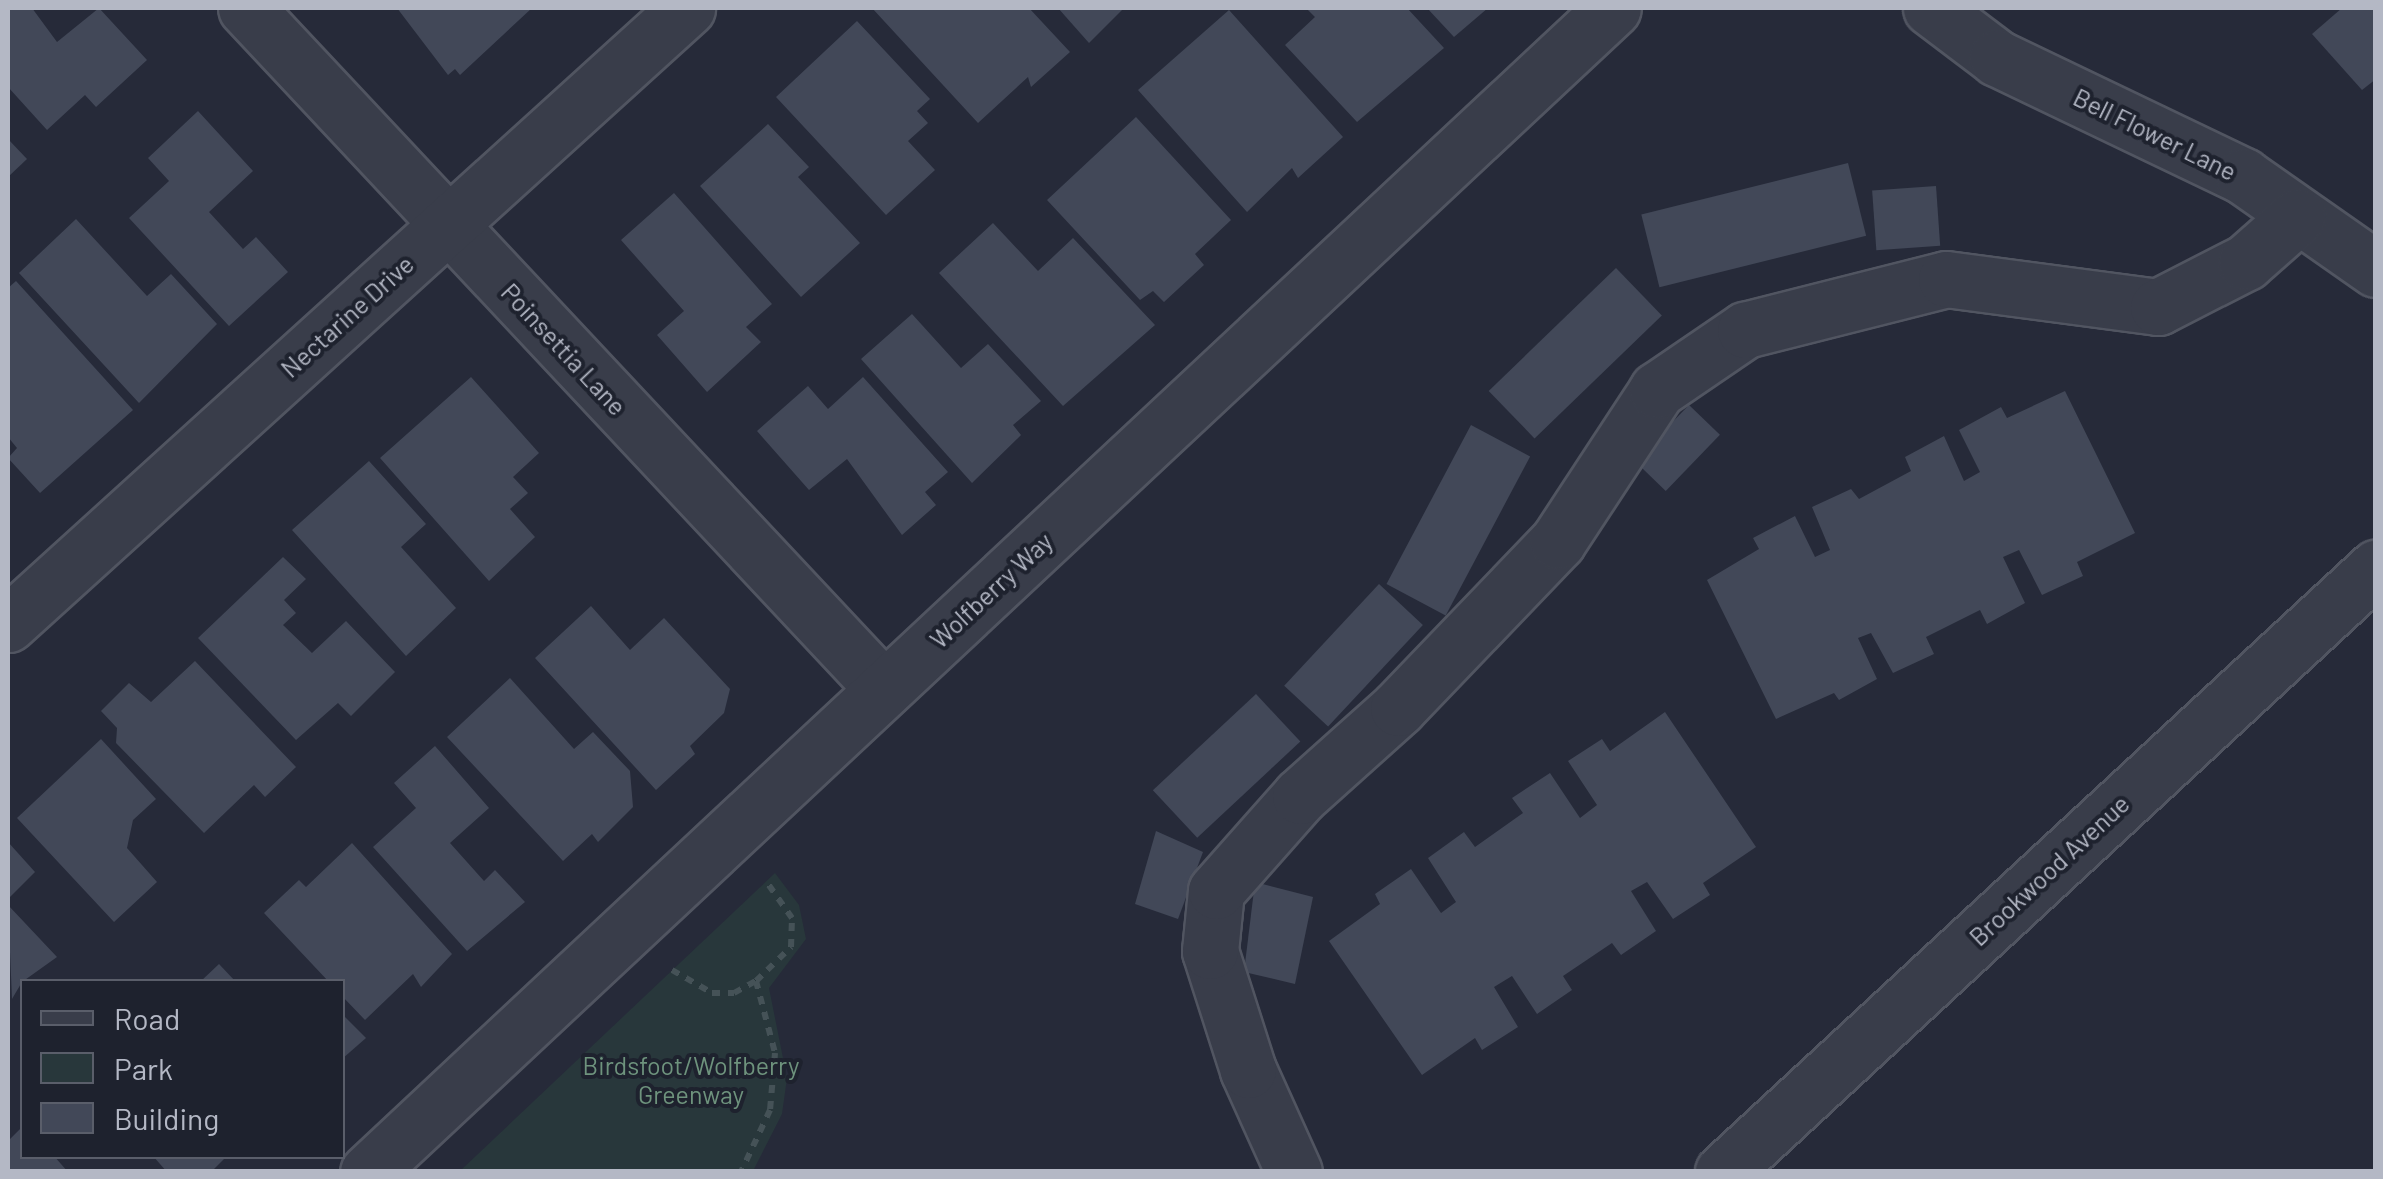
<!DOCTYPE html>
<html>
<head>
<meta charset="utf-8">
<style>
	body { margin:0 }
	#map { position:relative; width:2383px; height:1179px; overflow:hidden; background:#262a39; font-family:Barlow,sans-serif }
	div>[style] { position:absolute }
	.green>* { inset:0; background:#28373b }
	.building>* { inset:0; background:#424858; transform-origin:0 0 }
	.path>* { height:6px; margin-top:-3px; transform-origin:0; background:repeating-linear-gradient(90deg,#455257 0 8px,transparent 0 16px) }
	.roads { filter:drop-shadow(2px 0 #515561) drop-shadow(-2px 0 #515561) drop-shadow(0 2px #515561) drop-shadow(0 -2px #515561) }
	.minor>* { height:55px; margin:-27.5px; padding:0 27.5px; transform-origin:27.5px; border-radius:27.5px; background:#393d4a }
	span { translate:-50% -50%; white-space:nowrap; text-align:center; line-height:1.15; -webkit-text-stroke:8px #1e222e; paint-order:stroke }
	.street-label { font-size:25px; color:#b4b8c5 }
	.park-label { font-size:25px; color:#6e937d }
	.frame { position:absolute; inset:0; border:10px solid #b4b8c5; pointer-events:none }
	.legend { position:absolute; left:20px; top:979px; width:325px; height:180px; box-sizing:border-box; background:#1e222e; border:2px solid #5a5e6a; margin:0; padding:12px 18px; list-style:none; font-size:30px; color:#b4b8c5 }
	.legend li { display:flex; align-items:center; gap:20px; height:50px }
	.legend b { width:50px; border:2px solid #5a5e6a }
</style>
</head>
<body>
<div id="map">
	<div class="green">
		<div style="clip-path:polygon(775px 873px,799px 905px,806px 939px,769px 988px,787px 1078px,782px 1114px,753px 1171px,460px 1171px)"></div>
	</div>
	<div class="building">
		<div style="clip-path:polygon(8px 8px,32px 8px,57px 42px,99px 8px,147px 60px,96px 107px,85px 95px,47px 130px,8px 87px)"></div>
		<div style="clip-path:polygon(397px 8px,532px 8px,460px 75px,455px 69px,448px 75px)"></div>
		<div style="clip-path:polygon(872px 8px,1029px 8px,1070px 52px,1031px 87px,1028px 77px,978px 123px)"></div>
		<div style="clip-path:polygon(1058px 8px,1124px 8px,1089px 43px)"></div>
		<div style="clip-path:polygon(1306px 8px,1407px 8px,1444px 48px,1357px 122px,1285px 45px,1315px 17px)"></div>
		<div style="clip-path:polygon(1427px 8px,1488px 8px,1454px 37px)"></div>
		<div style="clip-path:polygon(2342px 8px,2376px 8px,2376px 79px,2362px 90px,2312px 34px)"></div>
		<div style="clip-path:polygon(1229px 10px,1343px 137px,1298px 178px,1292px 168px,1247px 212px,1138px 90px)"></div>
		<div style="clip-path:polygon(857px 21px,930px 99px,917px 111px,928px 123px,908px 141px,935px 170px,886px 215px,776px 97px)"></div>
		<div style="clip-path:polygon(198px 111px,253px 171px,209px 212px,243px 249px,256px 237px,288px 272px,229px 326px,129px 218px,169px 181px,148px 158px)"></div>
		<div style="clip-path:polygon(1136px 117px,1231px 220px,1195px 254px,1204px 265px,1164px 302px,1153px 291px,1140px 300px,1047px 200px)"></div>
		<div style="clip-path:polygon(768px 124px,809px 167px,798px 177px,860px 243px,801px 297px,700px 186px)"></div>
		<div style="clip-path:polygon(8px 139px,27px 159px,8px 177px)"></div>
		<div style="left:1848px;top:163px;width:75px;height:213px;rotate:76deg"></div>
		<div style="left:1936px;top:186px;width:60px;height:64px;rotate:86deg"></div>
		<div style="clip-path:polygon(674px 193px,772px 304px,746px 327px,761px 342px,707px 392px,657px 335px,684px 311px,621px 240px)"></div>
		<div style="clip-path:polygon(76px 219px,147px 296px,171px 274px,217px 324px,139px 403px,19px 273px)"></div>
		<div style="clip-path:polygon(993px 223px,1038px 271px,1073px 238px,1155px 325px,1063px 406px,939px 273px)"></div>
		<div style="left:1616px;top:268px;width:66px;height:177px;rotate:46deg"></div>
		<div style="clip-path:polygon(16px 281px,133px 410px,40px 493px,8px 458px,17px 448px,8px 437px,8px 288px)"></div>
		<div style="clip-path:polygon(912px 314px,961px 368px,988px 344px,1041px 401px,1013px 425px,1021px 435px,972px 483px,861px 359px)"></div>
		<div style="clip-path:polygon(471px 377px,539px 453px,513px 477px,528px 493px,510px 509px,535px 537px,489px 581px,380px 458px)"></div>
		<div style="clip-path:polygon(863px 377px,948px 472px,925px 492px,936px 505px,902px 535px,847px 459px,809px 490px,757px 431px,808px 386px,828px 409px)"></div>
		<div style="clip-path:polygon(2065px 391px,2135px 533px,2077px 562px,2083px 576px,2042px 595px,2019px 550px,2003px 557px,2025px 603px,1987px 624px,1980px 610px,1926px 637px,1934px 654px,1893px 673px,1871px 633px,1858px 638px,1877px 679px,1839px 700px,1834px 693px,1776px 719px,1707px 580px,1759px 549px,1753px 538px,1795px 516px,1815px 557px,1830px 550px,1812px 507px,1851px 489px,1859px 499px,1911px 471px,1905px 457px,1944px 436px,1964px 481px,1980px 472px,1959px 430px,2001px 407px,2007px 418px)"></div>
		<div style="left:1689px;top:405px;width:43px;height:78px;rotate:44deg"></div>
		<div style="left:1471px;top:425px;width:67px;height:180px;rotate:28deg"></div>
		<div style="clip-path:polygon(369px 461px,426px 524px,401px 547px,456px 608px,406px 656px,292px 530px)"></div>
		<div style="clip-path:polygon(283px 557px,306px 579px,284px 600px,296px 613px,283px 625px,312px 653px,346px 621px,395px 672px,351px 716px,338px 703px,296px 740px,198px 638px)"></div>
		<div style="left:1379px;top:584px;width:60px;height:139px;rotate:43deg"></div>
		<div style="clip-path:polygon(591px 606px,630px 650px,664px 618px,730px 689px,724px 713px,690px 746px,695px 754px,656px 790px,535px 658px)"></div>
		<div style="clip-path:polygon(195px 661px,296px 767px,265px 797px,254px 785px,204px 833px,116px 743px,117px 728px,101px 711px,129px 683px,151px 702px)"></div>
		<div style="clip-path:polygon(510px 678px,574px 749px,593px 732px,630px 771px,633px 807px,598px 842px,592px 834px,563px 861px,447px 737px)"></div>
		<div style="left:1256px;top:694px;width:65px;height:141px;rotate:47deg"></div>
		<div style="clip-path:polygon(1665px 712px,1756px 847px,1703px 883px,1710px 895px,1673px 919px,1647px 882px,1631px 891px,1656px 931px,1621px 955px,1612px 943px,1563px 976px,1572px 990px,1537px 1014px,1512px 976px,1494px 987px,1518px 1027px,1482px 1050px,1475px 1038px,1422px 1075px,1329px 941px,1380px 904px,1375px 894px,1411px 869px,1441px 913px,1456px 902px,1428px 858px,1464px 832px,1475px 847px,1523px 813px,1512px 798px,1550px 773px,1580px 818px,1597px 805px,1568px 761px,1602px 739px,1610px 751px)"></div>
		<div style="clip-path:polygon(101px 739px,156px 799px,133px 820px,127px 848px,157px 882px,114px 922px,17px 818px)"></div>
		<div style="clip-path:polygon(435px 746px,489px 808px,450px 843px,484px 881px,495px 870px,525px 902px,467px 951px,373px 847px,416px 808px,394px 783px)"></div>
		<div style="clip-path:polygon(1156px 831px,1203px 852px,1178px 919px,1135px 904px)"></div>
		<div style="clip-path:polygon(8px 842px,35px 872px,8px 899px)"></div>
		<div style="clip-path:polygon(352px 843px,452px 954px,421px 987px,413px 974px,365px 1020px,342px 996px,342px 982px,329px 982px,264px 913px,299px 880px,306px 887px)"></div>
		<div style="clip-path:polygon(1255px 882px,1313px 897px,1295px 984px,1244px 972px)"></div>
		<div style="clip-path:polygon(8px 905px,57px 957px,22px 982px,12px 999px)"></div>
		<div style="clip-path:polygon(219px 964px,236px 982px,200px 982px)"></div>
		<div style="clip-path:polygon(342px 1014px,366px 1038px,342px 1059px)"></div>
		<div style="clip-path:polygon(22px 1127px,22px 1156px,54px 1156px,68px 1172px,8px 1172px,8px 1141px)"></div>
		<div style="clip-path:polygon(153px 1156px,227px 1156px,211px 1172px,167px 1172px)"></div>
	</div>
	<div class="path">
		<div style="left:672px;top:970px;width:46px;rotate:29.9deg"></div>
		<div style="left:712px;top:993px;width:22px"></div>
		<div style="left:734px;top:993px;width:25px;rotate:-29deg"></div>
		<div style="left:756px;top:981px;width:74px;rotate:75.2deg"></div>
		<div style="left:775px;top:1053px;width:57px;rotate:95deg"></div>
		<div style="left:770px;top:1110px;width:68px;rotate:115.1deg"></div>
		<div style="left:756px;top:981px;width:49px;rotate:-44.2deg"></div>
		<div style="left:791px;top:947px;width:29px;rotate:-88deg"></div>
		<div style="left:792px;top:918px;width:45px;rotate:-125.1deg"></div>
	</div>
	<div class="roads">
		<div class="minor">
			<div style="left:246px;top:8px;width:933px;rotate:46.87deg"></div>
			<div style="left:1931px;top:8px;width:83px;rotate:37.1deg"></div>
			<div style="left:1997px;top:58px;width:273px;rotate:25.6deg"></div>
			<div style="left:2243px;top:176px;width:162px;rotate:35deg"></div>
			<div style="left:8px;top:624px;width:917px;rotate:-42.21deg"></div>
			<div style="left:368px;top:1172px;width:1704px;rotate:-43.07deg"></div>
			<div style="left:1294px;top:1172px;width:112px;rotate:-114.3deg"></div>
			<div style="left:1248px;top:1070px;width:125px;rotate:-107.7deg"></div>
			<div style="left:1210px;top:951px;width:60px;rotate:-84.3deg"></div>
			<div style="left:1216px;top:891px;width:127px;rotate:-48.5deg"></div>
			<div style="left:1300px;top:796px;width:132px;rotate:-41.9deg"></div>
			<div style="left:1398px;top:708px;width:231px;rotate:-46.2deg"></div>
			<div style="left:1558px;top:541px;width:181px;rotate:-56.7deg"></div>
			<div style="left:1657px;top:390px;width:107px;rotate:-34.3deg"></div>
			<div style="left:1745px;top:330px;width:207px;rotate:-14.2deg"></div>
			<div style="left:1946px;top:279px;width:214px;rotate:7.5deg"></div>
			<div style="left:2158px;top:307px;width:99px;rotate:-27.1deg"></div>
			<div style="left:2246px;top:262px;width:69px;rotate:-41.5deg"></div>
			<div style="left:1723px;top:1172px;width:890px;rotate:-42.77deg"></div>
		</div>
	</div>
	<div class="street-label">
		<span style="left:2155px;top:134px;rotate:26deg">Bell Flower Lane</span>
		<span style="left:347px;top:316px;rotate:-42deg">Nectarine Drive</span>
		<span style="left:564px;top:349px;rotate:47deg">Poinsettia Lane</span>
		<span style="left:991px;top:590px;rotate:-43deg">Wolfberry Way</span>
		<span style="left:2049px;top:870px;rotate:-43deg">Brookwood Avenue</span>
	</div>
	<div class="park-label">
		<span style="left:691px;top:1080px">Birdsfoot/Wolfberry<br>Greenway</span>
	</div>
	<div class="frame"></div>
	<ul class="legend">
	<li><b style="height:12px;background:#393d4a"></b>Road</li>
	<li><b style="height:28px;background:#28373b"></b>Park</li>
	<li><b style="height:28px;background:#424858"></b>Building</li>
	</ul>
</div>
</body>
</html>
